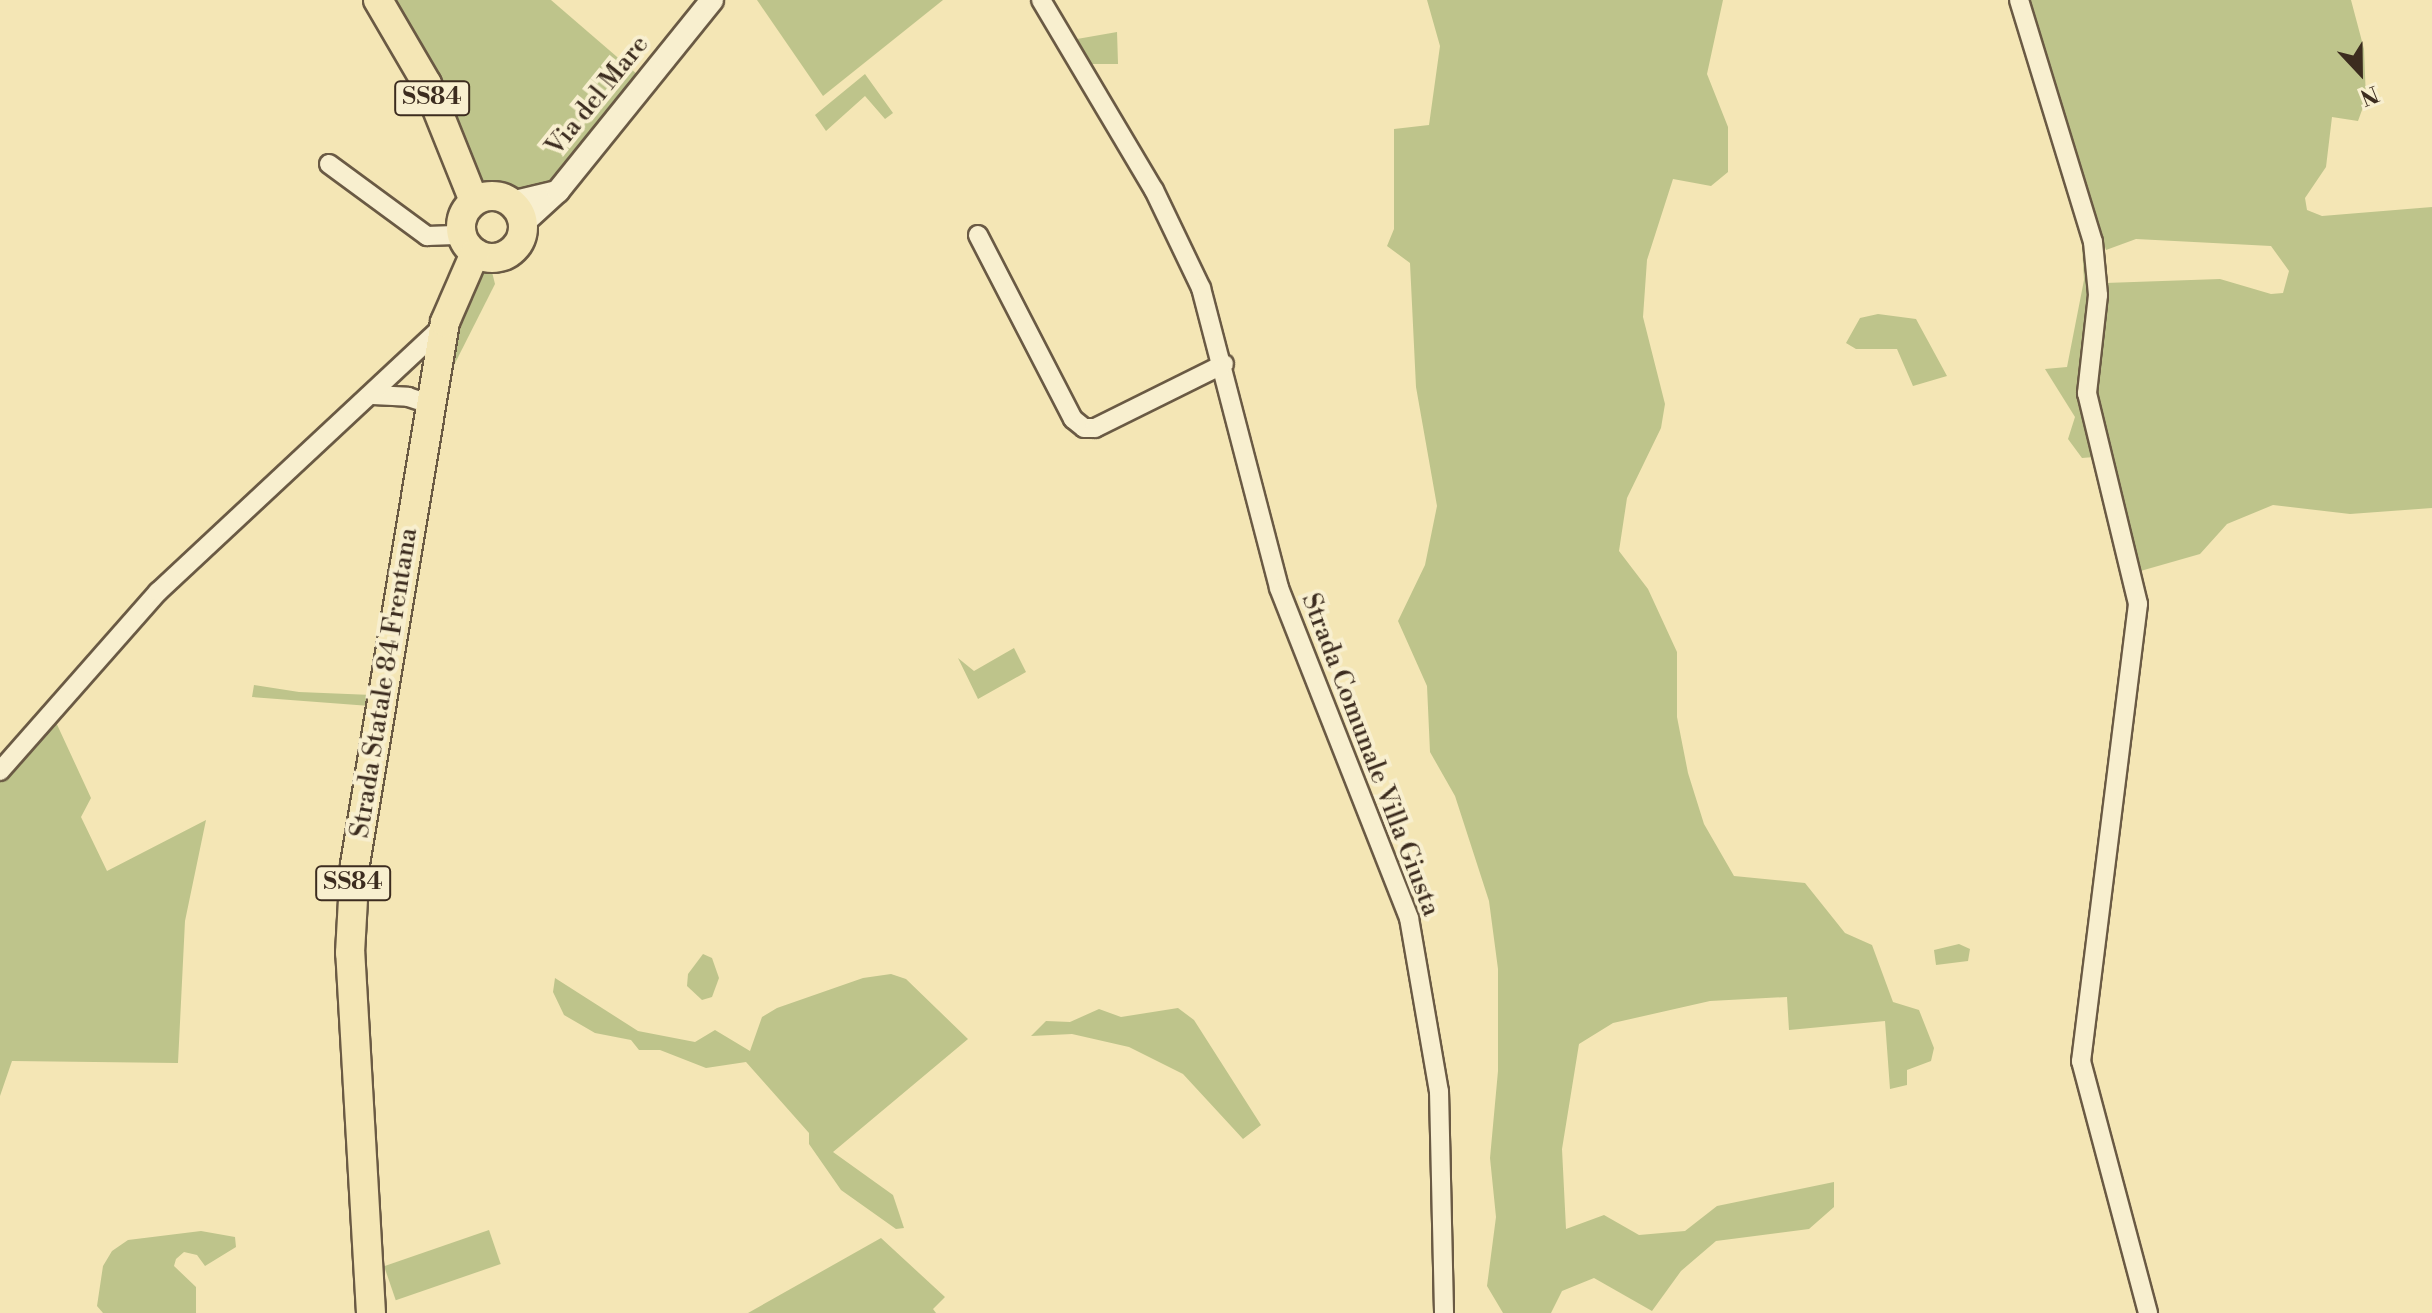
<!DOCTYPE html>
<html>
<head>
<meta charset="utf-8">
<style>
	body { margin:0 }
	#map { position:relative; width:2432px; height:1313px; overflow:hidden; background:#f4e6b5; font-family:"Libre Bodoni",serif }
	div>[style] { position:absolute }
	.green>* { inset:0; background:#bec48b; transform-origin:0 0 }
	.roads { filter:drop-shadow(2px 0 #6a5a44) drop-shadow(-2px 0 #6a5a44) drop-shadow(0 2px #6a5a44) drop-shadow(0 -2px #6a5a44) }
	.minor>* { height:18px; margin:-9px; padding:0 9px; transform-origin:9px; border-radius:9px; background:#f8efcf }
	.tertiary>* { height:22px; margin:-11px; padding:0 11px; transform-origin:11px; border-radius:11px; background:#f8efcf }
	.primary>* { height:28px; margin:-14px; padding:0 14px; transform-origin:14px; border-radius:14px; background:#f4e6b5 }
	.primary>.ring { margin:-14px; padding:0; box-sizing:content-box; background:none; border:28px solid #f4e6b5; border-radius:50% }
	span { translate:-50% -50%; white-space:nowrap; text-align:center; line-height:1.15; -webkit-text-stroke:8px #f8efcf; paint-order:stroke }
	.shield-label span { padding:2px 6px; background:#f8efcf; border:2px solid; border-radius:6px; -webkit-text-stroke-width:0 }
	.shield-label { font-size:24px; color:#3c2c1f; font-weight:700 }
	.street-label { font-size:26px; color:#3c2c1f }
	.north { position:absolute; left:2320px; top:32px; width:80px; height:80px; -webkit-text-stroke:6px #f8efcf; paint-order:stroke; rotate:158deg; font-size:22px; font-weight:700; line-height:32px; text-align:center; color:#3c2c1f }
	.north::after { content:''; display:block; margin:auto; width:28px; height:36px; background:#3c2c1f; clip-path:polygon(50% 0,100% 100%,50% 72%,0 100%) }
</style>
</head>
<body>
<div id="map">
	<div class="green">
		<div style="clip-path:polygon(391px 0,551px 0,638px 75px,545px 187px,516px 193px,496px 189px,477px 176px)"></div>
		<div style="clip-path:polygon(757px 0,943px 0,823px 96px)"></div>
		<div style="clip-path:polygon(1427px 0,1723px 0,1707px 74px,1728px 127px,1728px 172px,1711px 186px,1673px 179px,1647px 260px,1643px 317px,1665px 404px,1661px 428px,1627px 498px,1619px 551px,1648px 589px,1677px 652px,1677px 717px,1688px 773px,1704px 824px,1734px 876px,1805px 883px,1845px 933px,1872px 945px,1893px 1002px,1919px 1010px,1934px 1048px,1931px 1061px,1907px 1070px,1907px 1085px,1890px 1089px,1885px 1021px,1789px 1030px,1787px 997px,1710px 1001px,1613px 1023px,1579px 1044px,1562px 1149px,1566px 1229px,1604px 1215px,1639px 1235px,1685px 1231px,1717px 1206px,1834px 1182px,1834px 1207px,1809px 1229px,1716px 1241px,1681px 1271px,1652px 1311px,1594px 1278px,1562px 1291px,1551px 1313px,1503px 1313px,1487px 1286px,1496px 1217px,1490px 1158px,1498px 1071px,1498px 969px,1489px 901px,1455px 796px,1430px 752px,1427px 686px,1398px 621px,1425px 565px,1437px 506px,1416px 387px,1410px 263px,1387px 246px,1394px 229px,1394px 129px,1429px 125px,1440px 46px)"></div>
		<div style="clip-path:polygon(2023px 0,2351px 0,2364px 49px,2366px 99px,2358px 121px,2332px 117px,2326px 167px,2305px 198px,2307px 210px,2322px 216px,2432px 207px,2432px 508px,2350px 514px,2273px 505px,2227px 524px,2200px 554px,2137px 572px,2091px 394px,2105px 283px,2220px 279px,2271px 294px,2283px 293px,2289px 271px,2271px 246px,2136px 239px,2106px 250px)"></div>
		<div style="clip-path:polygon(1117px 32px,1118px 64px,1091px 64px,1077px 39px)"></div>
		<div style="clip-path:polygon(865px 74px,893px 113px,885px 119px,865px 96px,826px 131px,815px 115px)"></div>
		<div style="clip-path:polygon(2080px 214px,2092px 264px,2090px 326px,2079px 371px,2094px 457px,2082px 458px,2068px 439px,2075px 417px,2045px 369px,2067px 367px,2084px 280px)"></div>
		<div style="clip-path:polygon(473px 269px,492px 272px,495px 284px,448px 377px,460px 290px)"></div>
		<div style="clip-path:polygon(1878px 314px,1916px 319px,1947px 376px,1913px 386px,1897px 349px,1856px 349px,1846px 343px,1860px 318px)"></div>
		<div style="clip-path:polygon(1014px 648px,1026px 672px,978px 699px,958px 658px,974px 671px)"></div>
		<div style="clip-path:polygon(254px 685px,299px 692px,372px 695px,370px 706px,252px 697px)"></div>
		<div style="clip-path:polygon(54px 718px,91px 798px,81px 817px,107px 871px,206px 820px,185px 921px,178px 1063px,12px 1061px,0 1096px,0 782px)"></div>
		<div style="clip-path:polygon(1959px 944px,1970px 949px,1968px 961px,1936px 965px,1934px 950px)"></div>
		<div style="clip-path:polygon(703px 954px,712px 958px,719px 978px,712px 997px,702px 1000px,687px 986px,688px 974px)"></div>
		<div style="clip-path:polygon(891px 974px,906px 979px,968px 1039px,833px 1152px,893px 1195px,904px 1228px,896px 1229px,841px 1190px,809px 1144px,809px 1133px,746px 1062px,706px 1068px,660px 1050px,639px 1050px,631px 1040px,595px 1033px,564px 1015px,553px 992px,555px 978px,638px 1031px,695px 1042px,715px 1030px,750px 1051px,762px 1017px,777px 1008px,863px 978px)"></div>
		<div style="clip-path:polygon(1178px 1008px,1194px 1020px,1261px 1125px,1243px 1139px,1183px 1074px,1129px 1047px,1072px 1034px,1031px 1036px,1046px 1021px,1070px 1022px,1099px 1009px,1121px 1017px)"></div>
		<div style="left:489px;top:1230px;width:36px;height:111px;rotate:71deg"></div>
		<div style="clip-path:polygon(201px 1231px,235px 1237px,236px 1247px,205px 1266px,197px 1255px,184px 1252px,176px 1259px,174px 1266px,196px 1287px,196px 1313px,103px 1313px,97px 1306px,103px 1266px,112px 1251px,128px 1240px)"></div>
		<div style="clip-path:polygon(881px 1238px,945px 1297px,933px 1309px,936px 1313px,748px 1313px)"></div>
	</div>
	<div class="roads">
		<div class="minor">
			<div style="left:1041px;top:0;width:221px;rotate:59.3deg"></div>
			<div style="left:1154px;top:190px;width:109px;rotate:64.4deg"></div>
			<div style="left:1201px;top:288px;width:310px;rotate:75.4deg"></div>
			<div style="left:1279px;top:588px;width:355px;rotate:68.5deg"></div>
			<div style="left:1409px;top:918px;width:176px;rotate:80.2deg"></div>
			<div style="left:1439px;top:1091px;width:222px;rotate:88.7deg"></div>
			<div style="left:2019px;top:0;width:253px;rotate:73deg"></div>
			<div style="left:2093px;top:242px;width:53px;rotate:84.6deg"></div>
			<div style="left:2098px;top:295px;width:99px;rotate:96.4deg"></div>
			<div style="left:2087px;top:393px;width:217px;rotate:76.4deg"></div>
			<div style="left:2138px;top:604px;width:461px;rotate:97.1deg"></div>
			<div style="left:2081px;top:1061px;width:261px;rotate:75.1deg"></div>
			<div style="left:329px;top:164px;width:122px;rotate:36.3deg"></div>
			<div style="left:427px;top:236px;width:35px;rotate:-2deg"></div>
			<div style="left:978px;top:235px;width:207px;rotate:62.7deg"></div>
			<div style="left:1073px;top:419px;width:14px;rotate:39deg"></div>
			<div style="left:1084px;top:428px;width:11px"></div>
			<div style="left:1095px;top:428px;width:144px;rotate:-26.4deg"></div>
			<div style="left:373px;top:395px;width:35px;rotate:3deg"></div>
			<div style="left:408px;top:397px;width:26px;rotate:18deg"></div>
			<div style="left:0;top:771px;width:239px;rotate:-48.6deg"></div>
			<div style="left:158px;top:592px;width:387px;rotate:-43deg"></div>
		</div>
		<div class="tertiary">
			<div style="left:511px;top:203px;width:43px;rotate:-13.4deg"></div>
			<div style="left:522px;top:224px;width:49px;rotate:-42.5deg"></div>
			<div style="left:558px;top:191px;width:245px;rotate:-51.1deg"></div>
		</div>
		<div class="primary">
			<div style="left:378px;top:0;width:97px;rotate:59.7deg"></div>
			<div style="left:427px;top:84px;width:126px;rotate:68.1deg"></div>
			<div class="ring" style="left:461px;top:196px;width:34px;height:34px"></div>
			<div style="left:371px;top:1313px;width:361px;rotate:-93.3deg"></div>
			<div style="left:350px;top:953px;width:89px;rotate:-86.8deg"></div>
			<div style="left:355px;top:864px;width:549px;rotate:-80.57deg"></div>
			<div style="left:445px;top:322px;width:75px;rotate:-66.5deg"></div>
		</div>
	</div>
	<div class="shield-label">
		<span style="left:432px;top:98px">SS84</span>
		<span style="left:353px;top:883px">SS84</span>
	</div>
	<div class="street-label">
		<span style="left:598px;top:96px;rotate:-51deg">Via del Mare</span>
		<span style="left:385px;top:683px;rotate:-81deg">Strada Statale 84 Frentana</span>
		<span style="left:1370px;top:755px;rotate:69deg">Strada Comunale Villa Giusta</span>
	</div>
	<div class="north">N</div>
</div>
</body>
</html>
